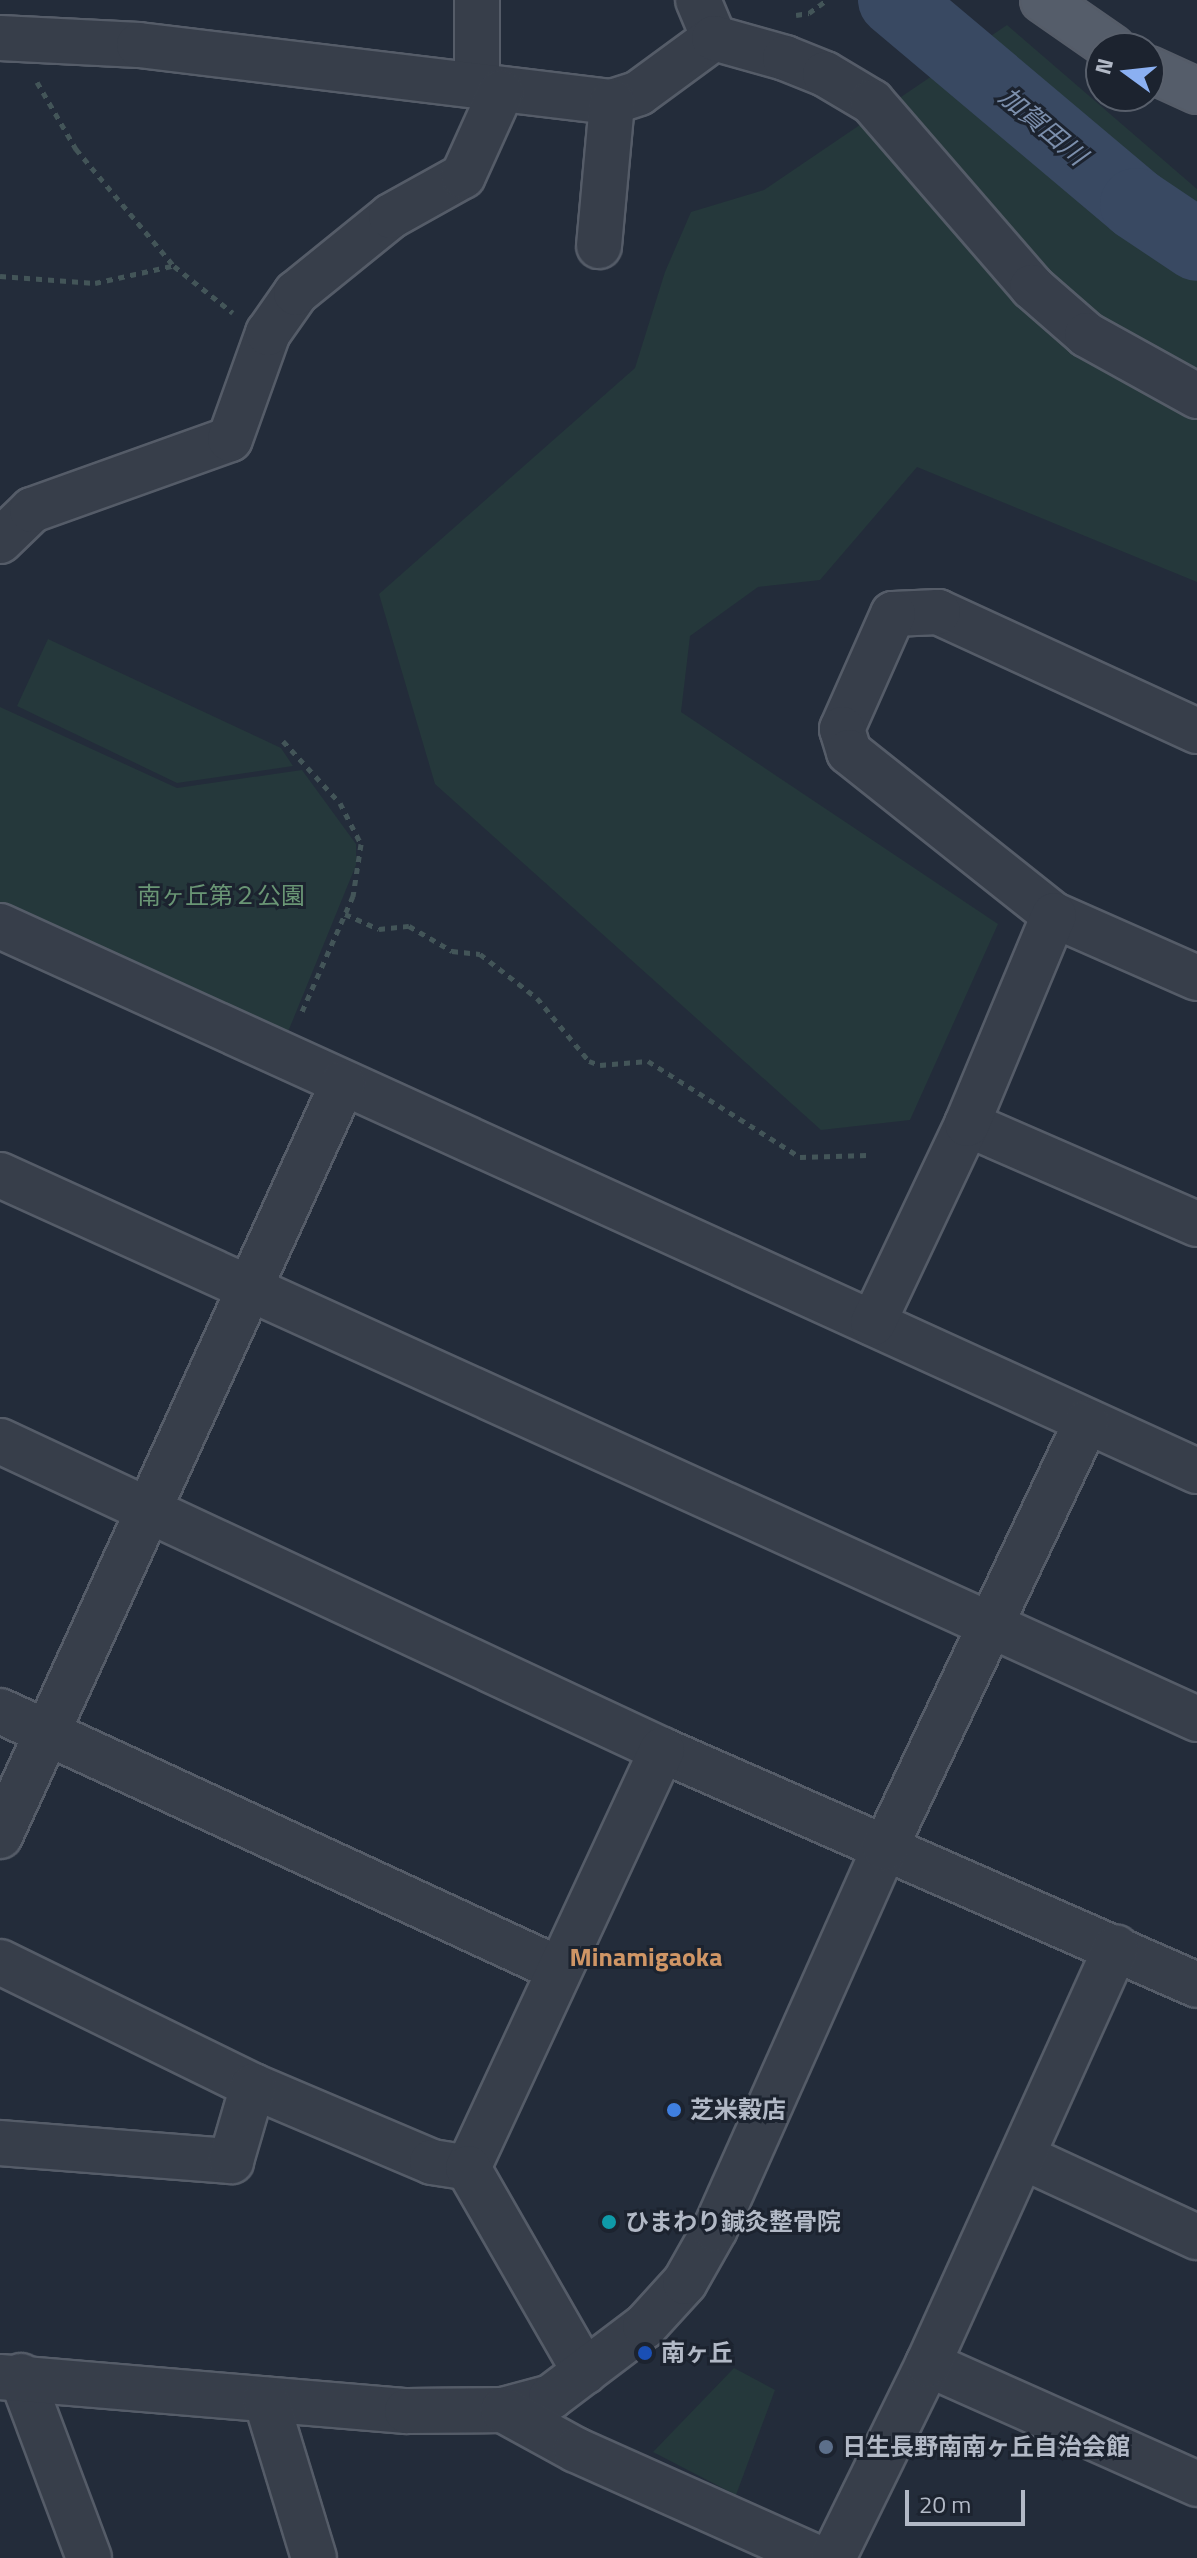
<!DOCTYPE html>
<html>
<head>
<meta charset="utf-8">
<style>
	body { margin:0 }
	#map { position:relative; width:1197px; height:2558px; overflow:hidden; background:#232c3a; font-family:"Titillium Web","Noto Sans JP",sans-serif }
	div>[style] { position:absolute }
	.green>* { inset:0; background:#25383b }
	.river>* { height:72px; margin:-36px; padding:0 36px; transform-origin:36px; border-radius:36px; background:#394962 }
	.path>* { height:5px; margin-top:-2.5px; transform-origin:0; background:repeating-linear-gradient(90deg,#435558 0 6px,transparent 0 12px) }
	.roads { filter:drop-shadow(2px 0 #555c68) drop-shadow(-2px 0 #555c68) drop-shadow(0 2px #555c68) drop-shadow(0 -2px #555c68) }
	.minor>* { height:44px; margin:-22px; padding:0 22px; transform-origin:22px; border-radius:22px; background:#373e4a }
	.major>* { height:44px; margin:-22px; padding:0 22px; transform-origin:22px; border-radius:22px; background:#555d6a }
	.dots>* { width:22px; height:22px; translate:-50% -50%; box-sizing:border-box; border:4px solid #1c232f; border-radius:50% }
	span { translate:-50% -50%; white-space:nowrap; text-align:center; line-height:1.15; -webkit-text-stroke:6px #1c232f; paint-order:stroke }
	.park-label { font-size:24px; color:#6a9675 }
	.poi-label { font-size:24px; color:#b2b9c6; font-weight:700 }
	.left { translate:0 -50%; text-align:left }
	.water-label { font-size:26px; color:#7c8fac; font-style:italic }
	.neighbourhood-label { font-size:26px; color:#cf9565; font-weight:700 }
	.north { position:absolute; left:1085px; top:32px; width:80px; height:80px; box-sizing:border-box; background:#1c232f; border:2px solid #585f6b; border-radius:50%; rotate:285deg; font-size:22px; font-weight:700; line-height:32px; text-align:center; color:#b2b9c6 }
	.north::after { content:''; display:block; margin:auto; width:28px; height:36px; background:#8bb0f2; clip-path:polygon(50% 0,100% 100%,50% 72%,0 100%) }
	.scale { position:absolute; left:905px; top:2490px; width:120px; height:36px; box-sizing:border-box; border:4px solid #b2b9c6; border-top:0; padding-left:10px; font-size:24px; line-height:28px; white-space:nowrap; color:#b2b9c6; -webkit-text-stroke:6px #1c232f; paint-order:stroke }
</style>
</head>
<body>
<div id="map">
	<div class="green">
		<div style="clip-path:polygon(1007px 25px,1197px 189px,1197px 582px,917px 467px,820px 580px,758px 587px,690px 636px,681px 712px,998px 924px,910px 1120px,821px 1130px,435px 784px,379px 594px,635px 368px,665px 272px,691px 212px,764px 190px)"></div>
		<div style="clip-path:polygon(48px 639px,281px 748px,293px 766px,177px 783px,17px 706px)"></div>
		<div style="clip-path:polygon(0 707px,177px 788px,302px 770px,356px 844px,356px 865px,281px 1049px,0 920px)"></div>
		<div style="clip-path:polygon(734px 2368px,775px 2390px,736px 2495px,653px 2452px)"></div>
	</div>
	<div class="river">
		<div style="left:894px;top:0;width:317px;rotate:40.1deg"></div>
		<div style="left:1136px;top:204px;width:73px;rotate:33.9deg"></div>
	</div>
	<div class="path">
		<div style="left:796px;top:15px;width:13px;rotate:-9deg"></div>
		<div style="left:809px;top:13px;width:22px;rotate:-36deg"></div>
		<div style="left:37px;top:82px;width:78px;rotate:59.8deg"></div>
		<div style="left:76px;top:149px;width:153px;rotate:50.1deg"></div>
		<div style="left:174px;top:266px;width:75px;rotate:38.5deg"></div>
		<div style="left:0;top:276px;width:95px;rotate:4.2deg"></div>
		<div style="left:95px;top:283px;width:83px;rotate:-12.5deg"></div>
		<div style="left:283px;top:741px;width:84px;rotate:47.4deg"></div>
		<div style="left:340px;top:803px;width:46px;rotate:62.9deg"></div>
		<div style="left:361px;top:844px;width:53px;rotate:98.7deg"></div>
		<div style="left:353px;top:896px;width:131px;rotate:113.8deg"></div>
		<div style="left:345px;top:914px;width:37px;rotate:24deg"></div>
		<div style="left:379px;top:929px;width:30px;rotate:-6deg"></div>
		<div style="left:409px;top:926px;width:50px;rotate:30.2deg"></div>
		<div style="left:452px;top:951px;width:28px;rotate:6deg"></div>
		<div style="left:480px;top:954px;width:72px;rotate:37.7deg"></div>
		<div style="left:537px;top:998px;width:82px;rotate:50.5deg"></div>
		<div style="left:589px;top:1061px;width:12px;rotate:20deg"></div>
		<div style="left:600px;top:1065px;width:48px;rotate:-4.8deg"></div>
		<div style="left:648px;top:1061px;width:180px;rotate:32.3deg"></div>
		<div style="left:800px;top:1157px;width:68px;rotate:-1.7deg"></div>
	</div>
	<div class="roads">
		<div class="minor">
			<div style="left:477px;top:0;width:86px;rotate:90deg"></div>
			<div style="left:698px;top:0;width:41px;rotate:67.2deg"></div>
			<div style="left:0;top:38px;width:139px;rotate:2.9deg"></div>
			<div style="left:139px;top:45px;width:476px;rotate:6.9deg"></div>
			<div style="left:612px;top:102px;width:28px;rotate:-18deg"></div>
			<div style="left:639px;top:93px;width:93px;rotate:-36.3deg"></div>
			<div style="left:714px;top:38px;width:74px;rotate:15.7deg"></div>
			<div style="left:785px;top:58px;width:43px;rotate:21.8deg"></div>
			<div style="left:825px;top:74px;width:55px;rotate:30.8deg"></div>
			<div style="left:872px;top:102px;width:245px;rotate:49.1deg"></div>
			<div style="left:1032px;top:287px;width:73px;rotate:41.1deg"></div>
			<div style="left:1087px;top:335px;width:126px;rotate:29deg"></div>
			<div style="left:599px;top:246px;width:145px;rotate:-84.8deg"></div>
			<div style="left:0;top:541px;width:45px;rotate:-44.1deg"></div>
			<div style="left:32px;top:510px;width:210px;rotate:-19.7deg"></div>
			<div style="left:230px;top:439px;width:113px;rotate:-70.3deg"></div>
			<div style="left:268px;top:333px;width:49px;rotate:-55deg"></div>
			<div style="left:296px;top:293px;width:122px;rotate:-39deg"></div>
			<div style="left:391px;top:216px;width:82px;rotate:-29.1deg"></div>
			<div style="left:463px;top:176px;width:92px;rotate:-65.7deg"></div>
			<div style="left:1197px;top:731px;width:285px;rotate:-155.3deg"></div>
			<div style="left:938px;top:612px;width:45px;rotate:177.5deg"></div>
			<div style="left:893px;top:614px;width:126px;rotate:113.9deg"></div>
			<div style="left:842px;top:729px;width:24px;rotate:73deg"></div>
			<div style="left:849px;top:752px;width:262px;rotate:38.5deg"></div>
			<div style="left:1054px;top:915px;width:156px;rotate:23.8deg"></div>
			<div style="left:0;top:926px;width:1315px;rotate:24.48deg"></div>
			<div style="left:967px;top:1124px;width:251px;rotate:23.5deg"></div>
			<div style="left:0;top:1175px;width:1315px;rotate:24.44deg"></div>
			<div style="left:873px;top:1323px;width:220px;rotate:-64.7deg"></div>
			<div style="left:967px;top:1124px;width:226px;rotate:-67.4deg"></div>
			<div style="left:0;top:1441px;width:731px;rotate:25.02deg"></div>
			<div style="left:662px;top:1750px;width:584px;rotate:23.71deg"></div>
			<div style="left:0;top:1711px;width:615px;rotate:24.81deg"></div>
			<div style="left:0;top:1836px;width:827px;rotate:-65.51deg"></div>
			<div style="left:0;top:1962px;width:282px;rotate:26.1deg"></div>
			<div style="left:253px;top:2086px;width:194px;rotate:23deg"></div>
			<div style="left:432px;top:2162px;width:36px;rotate:9deg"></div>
			<div style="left:0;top:2143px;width:232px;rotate:4.5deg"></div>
			<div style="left:231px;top:2161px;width:78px;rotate:-73.7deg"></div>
			<div style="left:1023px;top:2157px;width:192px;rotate:24.7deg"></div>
			<div style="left:468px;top:2168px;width:461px;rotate:-65.1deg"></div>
			<div style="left:468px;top:2168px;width:235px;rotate:60.2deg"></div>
			<div style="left:928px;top:2364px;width:295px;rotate:24deg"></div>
			<div style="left:21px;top:2376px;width:194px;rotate:69.5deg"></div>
			<div style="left:0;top:2377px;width:408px;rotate:4.8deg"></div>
			<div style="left:407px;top:2411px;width:96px;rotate:-0.6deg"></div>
			<div style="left:503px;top:2410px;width:50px;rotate:-15.2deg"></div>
			<div style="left:551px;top:2397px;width:118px;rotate:-37.1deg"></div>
			<div style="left:645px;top:2326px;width:59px;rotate:-47.7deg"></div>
			<div style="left:685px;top:2282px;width:61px;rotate:-60.5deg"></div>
			<div style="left:715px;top:2229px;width:417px;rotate:-66deg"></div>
			<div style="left:885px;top:1848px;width:471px;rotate:-64.7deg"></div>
			<div style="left:266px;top:2400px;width:165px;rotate:73.1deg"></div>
			<div style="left:503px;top:2410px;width:83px;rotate:28.7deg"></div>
			<div style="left:576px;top:2450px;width:265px;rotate:24.1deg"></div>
			<div style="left:833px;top:2558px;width:216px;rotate:-63.9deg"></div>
			<div style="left:928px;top:2364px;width:457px;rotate:-65.7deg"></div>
		</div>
		<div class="major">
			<div style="left:1043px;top:0;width:84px;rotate:34.8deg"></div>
			<div style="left:1149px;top:69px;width:53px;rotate:24.6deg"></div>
		</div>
	</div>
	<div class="dots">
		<div style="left:674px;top:2110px;background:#3f7fe0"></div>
		<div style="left:609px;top:2222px;background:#0f9aa8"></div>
		<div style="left:645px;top:2353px;background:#1a4fb4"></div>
		<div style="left:826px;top:2447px;background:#5c6f8a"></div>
	</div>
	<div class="park-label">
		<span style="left:221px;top:896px">南ヶ丘第２公園</span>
	</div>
	<div class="poi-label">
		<span class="left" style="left:690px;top:2110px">芝米穀店</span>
		<span class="left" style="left:625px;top:2222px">ひまわり鍼灸整骨院</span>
		<span class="left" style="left:661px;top:2353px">南ヶ丘</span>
		<span class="left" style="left:842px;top:2447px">日生長野南南ヶ丘自治会館</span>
	</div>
	<div class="water-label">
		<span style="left:1043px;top:126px;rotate:40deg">加賀田川</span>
	</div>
	<div class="neighbourhood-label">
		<span style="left:646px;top:1957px">Minamigaoka</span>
	</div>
	<div class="north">N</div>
	<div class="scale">20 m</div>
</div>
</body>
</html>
